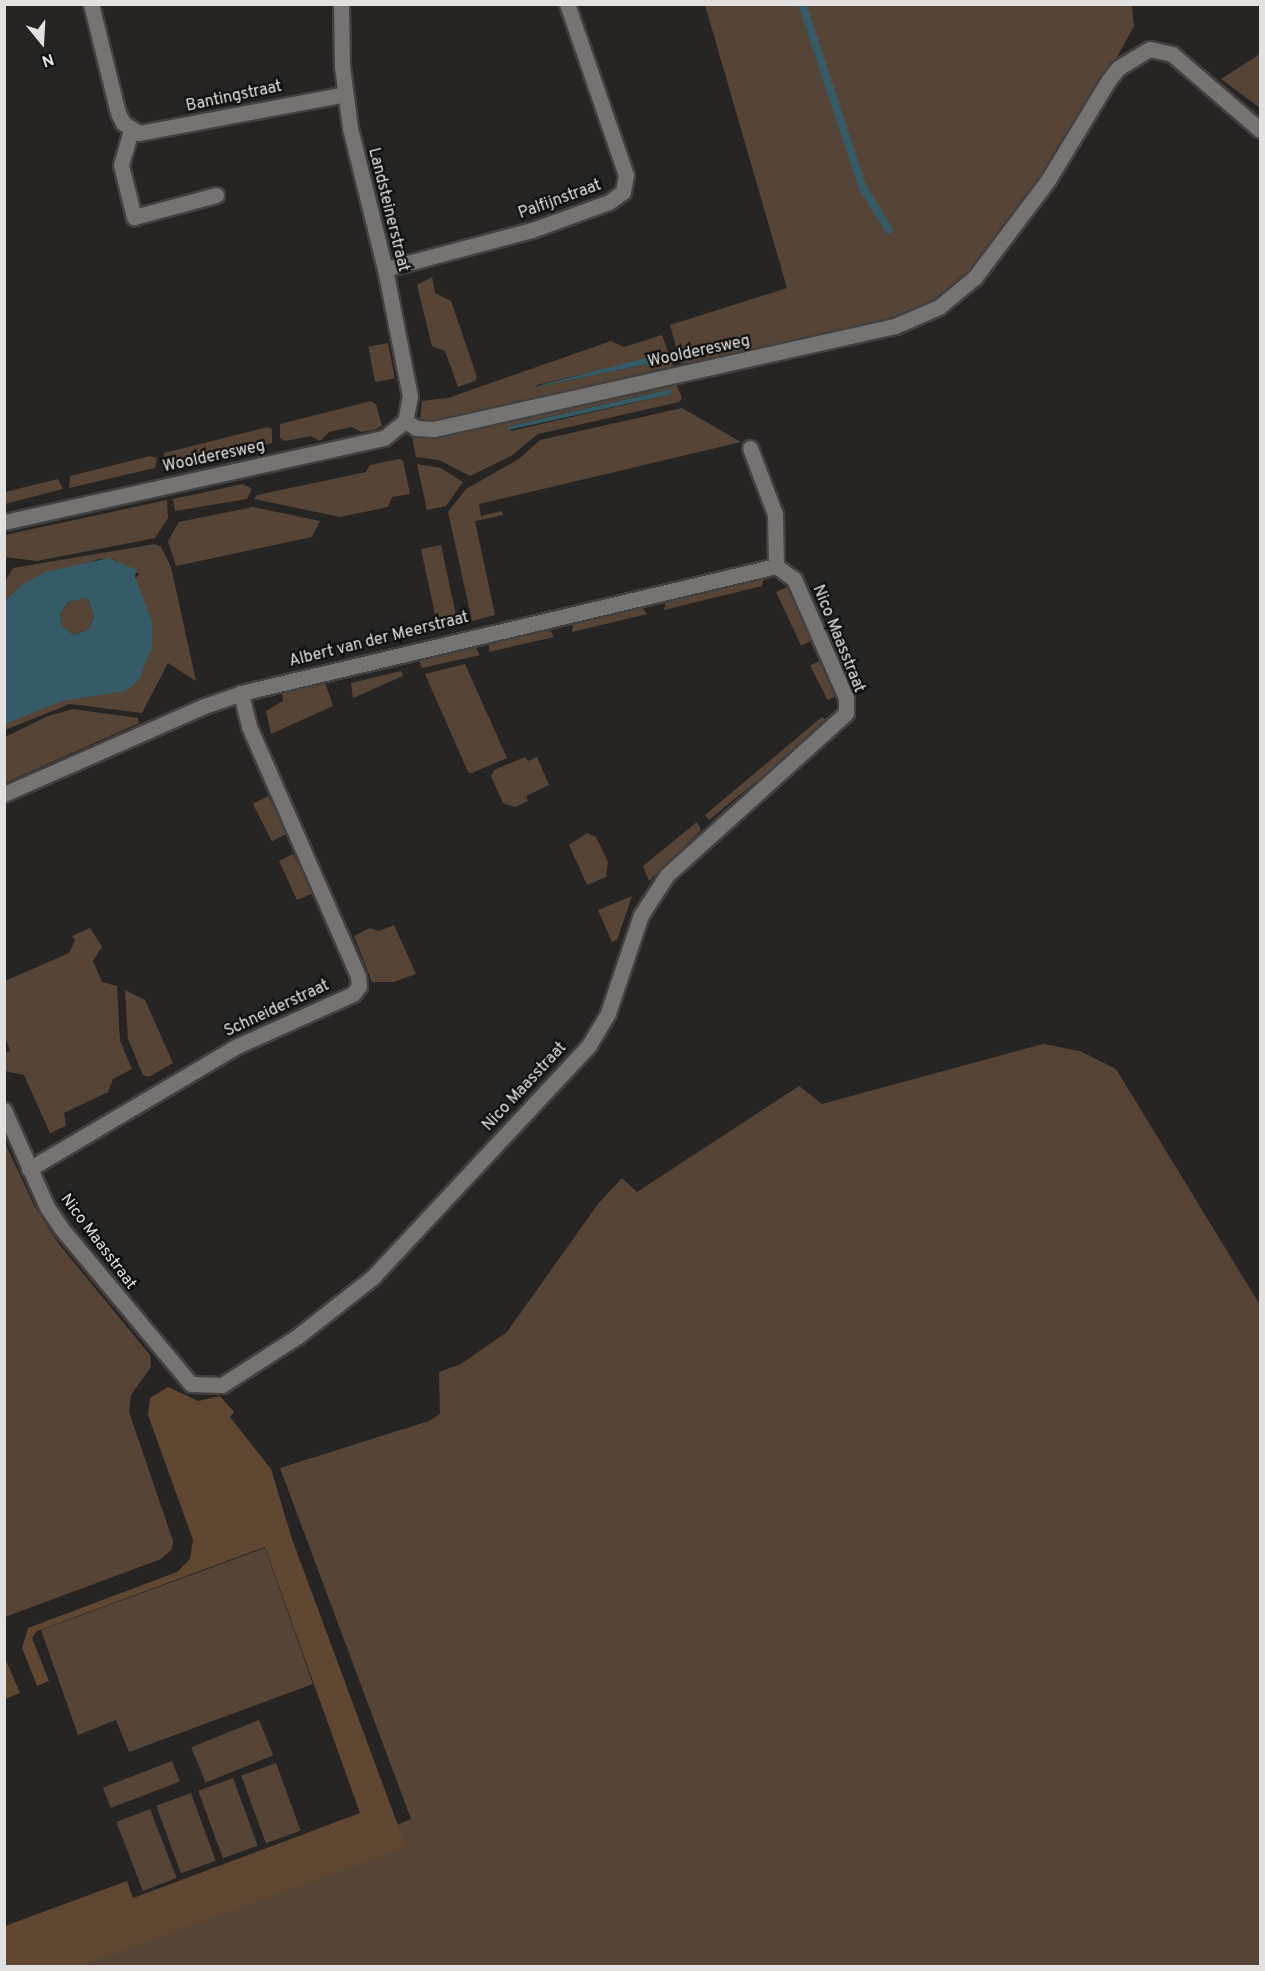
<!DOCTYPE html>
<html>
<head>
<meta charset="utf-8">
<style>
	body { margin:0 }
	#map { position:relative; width:1265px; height:1971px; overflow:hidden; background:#272524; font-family:Overpass,sans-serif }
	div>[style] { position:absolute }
	.green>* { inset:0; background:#564537; transform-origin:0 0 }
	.forest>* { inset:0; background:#604732 }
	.water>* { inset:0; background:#345b66 }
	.stream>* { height:8px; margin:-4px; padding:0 4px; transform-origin:4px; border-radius:4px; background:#345b66 }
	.roads { filter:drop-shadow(2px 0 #434140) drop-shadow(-2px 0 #434140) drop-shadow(0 2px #434140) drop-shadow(0 -2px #434140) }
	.minor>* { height:15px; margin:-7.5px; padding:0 7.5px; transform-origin:7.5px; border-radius:7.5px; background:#767472 }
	span { translate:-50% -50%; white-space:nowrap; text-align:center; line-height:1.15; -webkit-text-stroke:4.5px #0f0f0e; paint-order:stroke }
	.street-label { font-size:16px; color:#e3e1e0 }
	.frame { position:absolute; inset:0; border:6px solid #e3e1e0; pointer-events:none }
	.north { position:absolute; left:12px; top:12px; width:60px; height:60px; -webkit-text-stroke:4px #0f0f0e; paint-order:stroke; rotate:162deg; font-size:16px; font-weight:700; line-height:24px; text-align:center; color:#e3e1e0 }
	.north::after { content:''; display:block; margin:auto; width:21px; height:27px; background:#e3e1e0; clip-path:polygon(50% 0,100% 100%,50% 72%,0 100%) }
</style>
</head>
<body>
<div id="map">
	<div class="green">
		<div style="clip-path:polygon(705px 5px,1132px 5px,1134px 26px,1080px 125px,967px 277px,949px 294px,905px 317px,681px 364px,670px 325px,787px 288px)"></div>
		<div style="clip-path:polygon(1260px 54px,1260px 108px,1221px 79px)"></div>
		<div style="clip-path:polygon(432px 277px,435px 293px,451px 301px,477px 377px,475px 381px,458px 387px,445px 351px,432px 346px,417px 285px)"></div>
		<div style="clip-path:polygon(evenodd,662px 335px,673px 366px,433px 421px,420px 420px,422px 401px,448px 398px,611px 341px,624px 347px,662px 335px,663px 355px,662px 361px,536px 387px,537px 385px,663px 355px)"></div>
		<div style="left:388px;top:343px;width:36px;height:20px;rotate:79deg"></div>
		<div style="clip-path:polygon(evenodd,675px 381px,682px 398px,679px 402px,538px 434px,511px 456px,470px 476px,439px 460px,416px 457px,412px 437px,436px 436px,675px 381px,670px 389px,672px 394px,511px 431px,510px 426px,670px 389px)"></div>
		<div style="clip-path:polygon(371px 401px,376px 404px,382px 426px,374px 430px,361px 432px,352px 427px,329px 432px,320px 441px,311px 436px,285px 441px,280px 438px,280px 424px)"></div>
		<div style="clip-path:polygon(682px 408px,741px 442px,479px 504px,481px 516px,502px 511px,503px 515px,475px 521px,495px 615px,472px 621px,448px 512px,466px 489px,519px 459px,540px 440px)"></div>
		<div style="clip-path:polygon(268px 427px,272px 429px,272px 443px,175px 465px,164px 464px,164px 453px)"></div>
		<div style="clip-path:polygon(150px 456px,157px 458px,155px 468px,69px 488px,70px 476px)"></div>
		<div style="clip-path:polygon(399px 459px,403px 461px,410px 494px,392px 497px,388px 507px,340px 517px,254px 499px,257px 495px,366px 472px,370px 465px)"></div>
		<div style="clip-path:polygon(417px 464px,441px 468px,463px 482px,446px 506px,427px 510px)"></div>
		<div style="clip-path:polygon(58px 479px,63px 489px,5px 504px,5px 492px)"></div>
		<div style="clip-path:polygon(243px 484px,252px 489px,247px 499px,175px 511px,173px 499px)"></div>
		<div style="clip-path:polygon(167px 500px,168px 518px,155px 538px,37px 561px,5px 557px,5px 535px)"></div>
		<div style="clip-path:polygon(253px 507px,320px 521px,312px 537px,176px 566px,168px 541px,179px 522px)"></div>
		<div style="clip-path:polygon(155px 544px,161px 547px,171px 567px,196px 681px,168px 663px,142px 713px,70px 704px,5px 730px,4px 720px,32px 708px,139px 574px,113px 559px,98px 559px,5px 602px,5px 581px,13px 568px)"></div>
		<div style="clip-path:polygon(441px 545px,458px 625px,417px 635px,415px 624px,436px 619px,421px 549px)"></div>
		<div style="clip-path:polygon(764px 577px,762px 586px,664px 610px,666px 600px)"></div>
		<div style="left:787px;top:587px;width:59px;height:12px;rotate:65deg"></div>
		<div style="clip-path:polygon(88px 598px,94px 617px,89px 629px,74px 635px,62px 626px,60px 614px,68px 602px)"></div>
		<div style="clip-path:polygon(641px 606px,647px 614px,572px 632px,573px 623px)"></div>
		<div style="clip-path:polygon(549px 628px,554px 637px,489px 652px,489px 643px)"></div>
		<div style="clip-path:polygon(475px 646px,480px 655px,422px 668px,419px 660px)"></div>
		<div style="left:819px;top:661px;width:39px;height:10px;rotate:63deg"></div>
		<div style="clip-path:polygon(465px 664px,507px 758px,472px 773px,468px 772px,425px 674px)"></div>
		<div style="clip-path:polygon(401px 671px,403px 676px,353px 698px,351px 683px)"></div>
		<div style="clip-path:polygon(325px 682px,333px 706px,271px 734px,266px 711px,283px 701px,282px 693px)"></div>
		<div style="clip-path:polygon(73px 709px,138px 718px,139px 723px,5px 783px,5px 737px,48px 716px)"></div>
		<div style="clip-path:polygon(822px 717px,829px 722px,709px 820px,705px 815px)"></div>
		<div style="clip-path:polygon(525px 757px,528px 761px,537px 757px,549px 785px,526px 796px,528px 801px,515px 807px,503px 803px,491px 776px,494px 770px)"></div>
		<div style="left:268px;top:796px;width:42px;height:17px;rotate:63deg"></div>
		<div style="clip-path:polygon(697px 822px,701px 830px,649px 881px,643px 866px)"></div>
		<div style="clip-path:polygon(587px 833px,596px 837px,608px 862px,606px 877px,587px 885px,569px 845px)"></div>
		<div style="clip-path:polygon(293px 854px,314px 893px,297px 900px,279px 861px)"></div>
		<div style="clip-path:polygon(632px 896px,617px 940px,612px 942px,598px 910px)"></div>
		<div style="clip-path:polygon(394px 925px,416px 974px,393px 982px,372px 982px,354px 936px,370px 928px,379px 931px)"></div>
		<div style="clip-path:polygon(90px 928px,102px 947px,93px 961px,102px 982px,117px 986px,120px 1041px,132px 1069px,113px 1079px,108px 1092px,64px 1113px,66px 1126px,50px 1133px,24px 1075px,5px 1071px,5px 1053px,10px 1051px,5px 1036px,5px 981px,69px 953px,75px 940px,72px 936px)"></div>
		<div style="clip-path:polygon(125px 990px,145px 1000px,173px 1063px,149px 1077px,143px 1075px,128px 1039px)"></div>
		<div style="clip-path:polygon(1043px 1044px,1080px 1051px,1116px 1069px,1260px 1305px,1260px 1966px,55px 1966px,411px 1819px,280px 1468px,429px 1421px,440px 1414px,439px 1372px,461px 1364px,507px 1332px,598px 1204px,622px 1178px,637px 1192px,799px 1086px,822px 1104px)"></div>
		<div style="clip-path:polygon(4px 1141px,35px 1207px,58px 1243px,150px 1355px,151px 1367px,131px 1395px,129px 1412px,173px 1541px,172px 1549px,161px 1559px,5px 1617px)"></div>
		<div style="clip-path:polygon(265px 1548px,313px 1684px,129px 1752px,116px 1720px,78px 1735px,41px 1630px)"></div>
		<div style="left:259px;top:1720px;width:38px;height:73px;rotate:68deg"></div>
		<div style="left:172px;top:1761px;width:22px;height:74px;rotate:69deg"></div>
		<div style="left:276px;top:1763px;width:72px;height:37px;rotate:70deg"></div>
		<div style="left:233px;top:1778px;width:72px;height:37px;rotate:70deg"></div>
		<div style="left:191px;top:1793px;width:72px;height:37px;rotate:70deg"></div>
		<div style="left:150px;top:1809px;width:74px;height:36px;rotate:69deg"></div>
	</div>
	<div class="forest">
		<div style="clip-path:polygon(168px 1387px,198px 1401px,220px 1396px,234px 1412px,230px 1417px,271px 1469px,292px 1539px,406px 1847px,81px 1966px,5px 1966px,5px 1926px,127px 1881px,133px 1898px,360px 1813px,265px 1547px,37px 1631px,32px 1638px,49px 1681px,37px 1686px,22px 1648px,28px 1628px,177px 1572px,190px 1559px,193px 1540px,148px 1415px,150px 1398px)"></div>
		<div style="clip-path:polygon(5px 1658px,20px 1693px,5px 1699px,4px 1699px)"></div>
	</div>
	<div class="water">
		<div style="clip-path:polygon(661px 354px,662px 361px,536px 387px,537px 386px)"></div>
		<div style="clip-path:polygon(671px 389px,672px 394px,508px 430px,510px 426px)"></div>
		<div style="clip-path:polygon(evenodd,109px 558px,137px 570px,135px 576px,152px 622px,152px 647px,139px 680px,126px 691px,62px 701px,5px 724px,5px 601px,22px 585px,45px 572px,109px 558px,88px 598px,94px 617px,89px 629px,74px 635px,62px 626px,60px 614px,68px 602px,88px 598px)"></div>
	</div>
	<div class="stream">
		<div style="left:802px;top:4px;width:194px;rotate:71.7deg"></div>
		<div style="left:863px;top:188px;width:49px;rotate:58.2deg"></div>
	</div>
	<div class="roads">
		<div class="minor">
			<div style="left:91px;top:4px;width:112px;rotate:76.1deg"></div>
			<div style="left:118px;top:113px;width:11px;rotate:63deg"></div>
			<div style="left:123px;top:123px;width:19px;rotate:32deg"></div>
			<div style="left:139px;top:133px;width:210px;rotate:-10.7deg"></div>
			<div style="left:341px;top:4px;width:62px;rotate:89.1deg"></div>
			<div style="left:342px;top:66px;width:63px;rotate:82.6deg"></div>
			<div style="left:350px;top:128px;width:145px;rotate:76.1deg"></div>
			<div style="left:385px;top:269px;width:129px;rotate:78.9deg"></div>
			<div style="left:410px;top:396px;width:25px;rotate:101deg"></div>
			<div style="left:131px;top:130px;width:36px;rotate:106deg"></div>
			<div style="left:121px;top:165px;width:54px;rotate:76deg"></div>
			<div style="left:134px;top:217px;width:85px;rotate:-15deg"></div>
			<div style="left:385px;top:269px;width:152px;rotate:-14.9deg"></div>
			<div style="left:532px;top:230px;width:82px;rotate:-20deg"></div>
			<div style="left:609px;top:202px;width:17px;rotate:-36deg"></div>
			<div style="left:623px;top:192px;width:17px;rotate:-80deg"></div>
			<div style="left:626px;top:175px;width:181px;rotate:-109deg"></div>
			<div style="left:750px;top:448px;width:71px;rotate:69.3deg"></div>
			<div style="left:775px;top:514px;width:52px;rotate:88.9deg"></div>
			<div style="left:4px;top:522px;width:389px;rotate:-12.5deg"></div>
			<div style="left:384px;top:438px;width:27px;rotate:-39deg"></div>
			<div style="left:405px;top:421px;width:13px;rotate:32deg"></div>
			<div style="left:416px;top:428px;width:18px;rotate:3deg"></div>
			<div style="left:434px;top:429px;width:472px;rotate:-12.6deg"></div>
			<div style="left:895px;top:326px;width:48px;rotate:-23.4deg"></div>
			<div style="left:939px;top:307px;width:47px;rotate:-39.8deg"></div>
			<div style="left:975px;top:277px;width:121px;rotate:-53deg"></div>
			<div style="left:1048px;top:180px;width:116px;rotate:-58.8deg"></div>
			<div style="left:1108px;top:81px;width:16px;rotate:-52deg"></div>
			<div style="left:1118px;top:68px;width:37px;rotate:-31deg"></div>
			<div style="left:1150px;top:49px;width:23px;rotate:13deg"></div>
			<div style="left:1172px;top:54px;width:116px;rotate:40.8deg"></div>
			<div style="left:4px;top:794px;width:219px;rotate:-23.7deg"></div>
			<div style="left:204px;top:706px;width:39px;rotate:-19deg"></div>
			<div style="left:241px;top:693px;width:550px;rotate:-13.35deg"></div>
			<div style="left:4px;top:1110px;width:106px;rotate:66.1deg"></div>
			<div style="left:47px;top:1207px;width:25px;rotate:56deg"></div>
			<div style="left:61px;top:1228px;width:203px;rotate:50.2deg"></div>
			<div style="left:191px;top:1384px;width:31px;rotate:2deg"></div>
			<div style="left:222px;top:1385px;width:90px;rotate:-32.8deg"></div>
			<div style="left:298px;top:1336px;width:95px;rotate:-38.2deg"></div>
			<div style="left:373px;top:1277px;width:317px;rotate:-47deg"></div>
			<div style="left:589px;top:1045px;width:37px;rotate:-59deg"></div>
			<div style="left:608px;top:1013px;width:103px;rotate:-71.4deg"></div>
			<div style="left:641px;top:915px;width:48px;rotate:-57deg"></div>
			<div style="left:667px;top:875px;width:241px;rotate:-42.1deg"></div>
			<div style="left:846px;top:713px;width:15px;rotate:-90deg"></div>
			<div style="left:846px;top:698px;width:130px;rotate:-113.6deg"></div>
			<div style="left:794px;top:579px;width:22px;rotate:-144deg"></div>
			<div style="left:29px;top:1169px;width:239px;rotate:-30.6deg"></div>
			<div style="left:235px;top:1047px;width:129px;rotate:-24.2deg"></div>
			<div style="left:353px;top:994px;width:10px;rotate:-53deg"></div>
			<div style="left:359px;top:986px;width:10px;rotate:-96deg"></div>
			<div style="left:358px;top:976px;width:273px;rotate:-113.6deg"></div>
			<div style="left:249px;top:726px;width:34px;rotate:-104deg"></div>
		</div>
	</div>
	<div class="street-label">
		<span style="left:234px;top:97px;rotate:-12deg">Bantingstraat</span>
		<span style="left:560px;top:200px;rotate:-20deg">Palfijnstraat</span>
		<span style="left:388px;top:210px;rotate:76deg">Landsteinerstraat</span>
		<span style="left:699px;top:352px;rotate:-12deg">Woolderesweg</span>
		<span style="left:214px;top:457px;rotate:-12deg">Woolderesweg</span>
		<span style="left:838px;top:639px;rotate:68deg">Nico Maasstraat</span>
		<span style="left:379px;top:640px;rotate:-14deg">Albert van der Meerstraat</span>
		<span style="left:277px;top:1009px;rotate:-25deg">Schneiderstraat</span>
		<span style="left:525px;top:1087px;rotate:-47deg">Nico Maasstraat</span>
		<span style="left:98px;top:1242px;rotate:53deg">Nico Maasstraat</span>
	</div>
	<div class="frame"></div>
	<div class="north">N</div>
</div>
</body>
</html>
